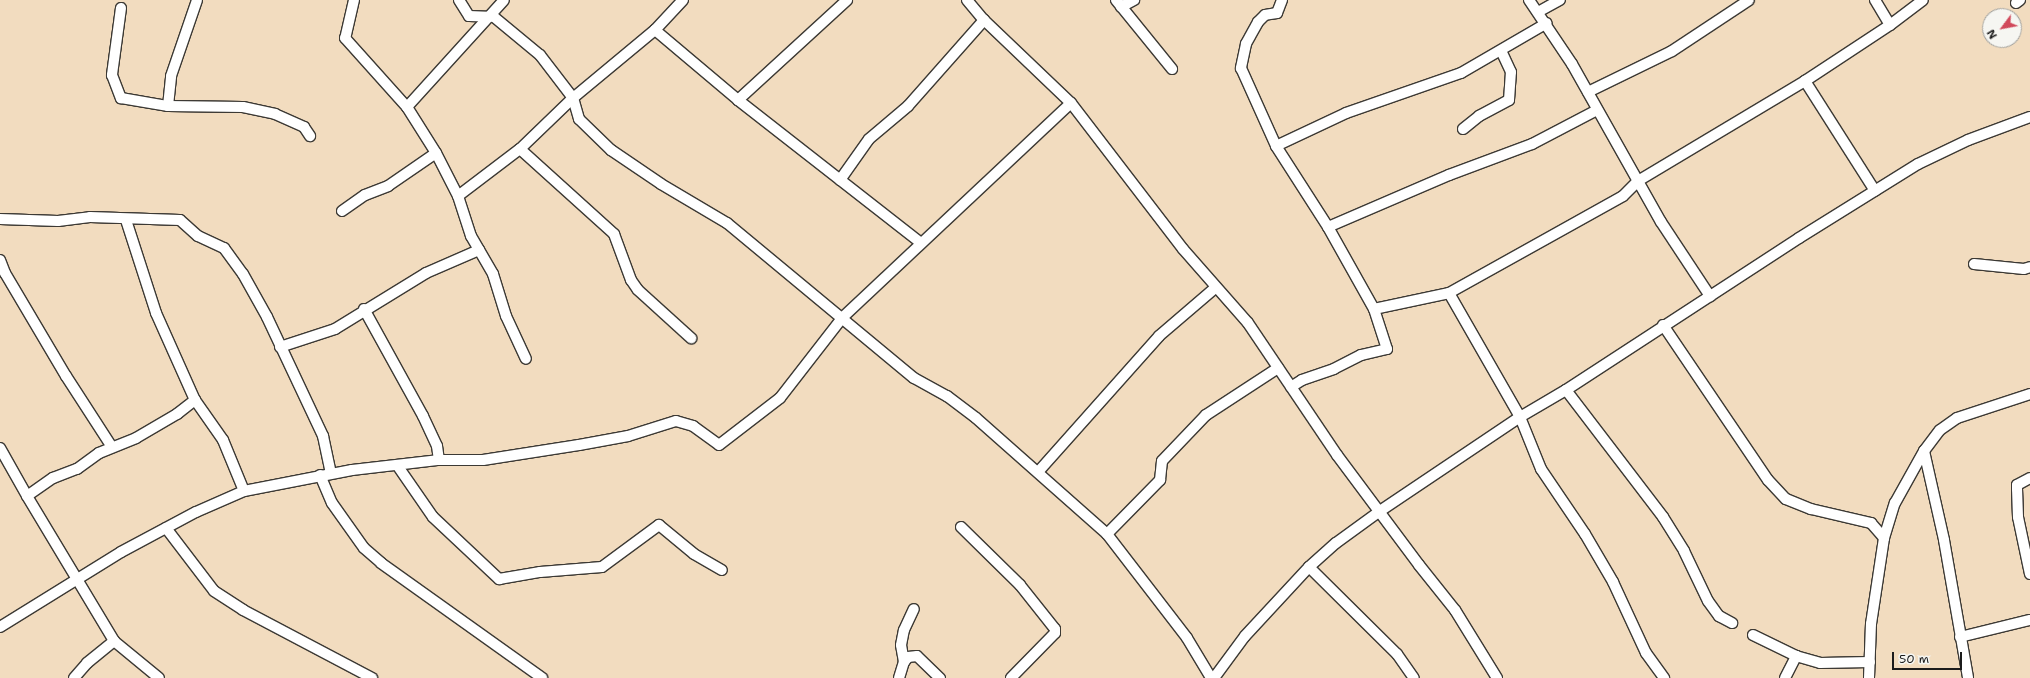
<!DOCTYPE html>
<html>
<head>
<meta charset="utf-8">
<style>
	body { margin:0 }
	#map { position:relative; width:2030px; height:678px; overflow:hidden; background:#f2dcbf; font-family:"Shantell Sans",sans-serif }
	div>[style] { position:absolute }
	.roads { filter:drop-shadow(1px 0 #3c3934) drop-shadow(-1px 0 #3c3934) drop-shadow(0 1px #3c3934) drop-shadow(0 -1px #3c3934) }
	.minor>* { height:10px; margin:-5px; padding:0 5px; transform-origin:5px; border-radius:5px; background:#fff }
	span { translate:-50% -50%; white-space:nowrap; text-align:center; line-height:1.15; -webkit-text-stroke:4px #f6f6f2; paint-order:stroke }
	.north { position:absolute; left:1982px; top:8px; width:40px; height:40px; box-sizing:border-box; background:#f6f6f2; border:1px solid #9f9f9c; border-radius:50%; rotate:238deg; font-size:11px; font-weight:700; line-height:16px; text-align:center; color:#1c1c1c }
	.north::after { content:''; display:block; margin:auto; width:14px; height:18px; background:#d1495b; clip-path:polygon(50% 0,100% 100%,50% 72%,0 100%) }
	.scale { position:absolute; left:1892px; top:652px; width:70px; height:18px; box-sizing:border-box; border:2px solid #1c1c1c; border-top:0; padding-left:5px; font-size:12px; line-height:14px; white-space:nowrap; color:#1c1c1c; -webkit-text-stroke:3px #f6f6f2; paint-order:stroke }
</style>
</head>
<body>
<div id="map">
	<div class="roads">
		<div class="minor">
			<div style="left:354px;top:0;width:39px;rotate:103deg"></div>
			<div style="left:345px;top:38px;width:93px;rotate:48.1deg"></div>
			<div style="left:407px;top:107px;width:54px;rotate:57.8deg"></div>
			<div style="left:436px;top:153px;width:48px;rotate:62.9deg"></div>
			<div style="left:458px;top:196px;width:42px;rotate:72deg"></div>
			<div style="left:471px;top:236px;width:44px;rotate:59.9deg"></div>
			<div style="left:493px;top:274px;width:44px;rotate:72.8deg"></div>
			<div style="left:506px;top:316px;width:47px;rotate:65.1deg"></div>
			<div style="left:459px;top:0;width:19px;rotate:58deg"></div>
			<div style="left:469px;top:16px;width:25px;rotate:2deg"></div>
			<div style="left:494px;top:17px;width:60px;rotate:39.6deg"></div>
			<div style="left:540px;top:55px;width:54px;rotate:52.5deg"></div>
			<div style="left:573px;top:98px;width:22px;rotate:74deg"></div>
			<div style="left:579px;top:119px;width:45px;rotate:44.1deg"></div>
			<div style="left:611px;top:150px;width:60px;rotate:34.2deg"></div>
			<div style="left:661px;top:184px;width:77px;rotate:30.6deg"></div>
			<div style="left:727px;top:223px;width:243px;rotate:39.7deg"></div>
			<div style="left:914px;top:378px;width:38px;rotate:29deg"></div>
			<div style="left:947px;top:396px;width:36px;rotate:37deg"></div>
			<div style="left:976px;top:418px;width:175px;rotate:41.5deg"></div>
			<div style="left:1107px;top:534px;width:131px;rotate:52.4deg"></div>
			<div style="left:1187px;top:638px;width:47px;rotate:59deg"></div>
			<div style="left:967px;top:0;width:26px;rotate:50deg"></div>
			<div style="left:984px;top:20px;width:120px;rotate:43.7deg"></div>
			<div style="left:1071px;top:103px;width:184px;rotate:52.5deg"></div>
			<div style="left:1183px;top:249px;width:98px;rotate:48.7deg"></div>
			<div style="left:1248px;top:323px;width:159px;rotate:56deg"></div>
			<div style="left:1337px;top:455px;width:137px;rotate:53.3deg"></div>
			<div style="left:1419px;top:565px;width:58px;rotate:51.3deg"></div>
			<div style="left:1455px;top:610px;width:80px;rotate:58.3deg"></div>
			<div style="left:1116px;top:0;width:89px;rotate:50.9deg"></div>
			<div style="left:1282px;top:0;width:14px;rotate:111deg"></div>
			<div style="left:1277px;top:13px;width:12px;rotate:171deg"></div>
			<div style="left:1265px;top:15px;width:10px;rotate:135deg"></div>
			<div style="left:1258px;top:22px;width:25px;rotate:119deg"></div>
			<div style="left:1246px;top:44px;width:25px;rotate:102deg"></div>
			<div style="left:1241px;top:68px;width:85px;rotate:65.8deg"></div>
			<div style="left:1276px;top:146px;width:96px;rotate:57.3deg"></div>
			<div style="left:1328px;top:227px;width:94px;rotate:60.7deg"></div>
			<div style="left:1374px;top:309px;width:42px;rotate:72deg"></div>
			<div style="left:1387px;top:349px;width:27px;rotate:167deg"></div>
			<div style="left:1361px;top:355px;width:30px;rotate:153deg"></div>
			<div style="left:1334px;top:369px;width:34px;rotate:161deg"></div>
			<div style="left:1302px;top:380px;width:13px;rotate:148deg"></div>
			<div style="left:1529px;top:0;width:77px;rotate:56.1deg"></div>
			<div style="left:1572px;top:64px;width:181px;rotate:60.6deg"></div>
			<div style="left:1661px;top:222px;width:89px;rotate:56.5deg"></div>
			<div style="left:1875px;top:0;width:29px;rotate:59deg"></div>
			<div style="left:2016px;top:3px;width:5px;rotate:-37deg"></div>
			<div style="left:1121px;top:7px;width:15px;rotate:-28deg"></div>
			<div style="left:121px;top:8px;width:68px;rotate:97.7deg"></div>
			<div style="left:112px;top:75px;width:25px;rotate:69deg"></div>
			<div style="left:121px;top:98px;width:48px;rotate:9.7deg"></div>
			<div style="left:168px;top:106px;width:75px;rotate:0.8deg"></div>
			<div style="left:243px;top:107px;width:33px;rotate:12deg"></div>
			<div style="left:275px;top:114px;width:32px;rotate:24deg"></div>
			<div style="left:304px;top:127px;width:11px;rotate:56deg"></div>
			<div style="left:1538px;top:12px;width:25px;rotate:-29deg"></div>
			<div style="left:655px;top:30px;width:109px;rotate:40.1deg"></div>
			<div style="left:738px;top:100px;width:232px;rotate:38deg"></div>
			<div style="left:1805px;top:81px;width:130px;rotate:57.5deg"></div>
			<div style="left:1588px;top:92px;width:93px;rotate:-26deg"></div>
			<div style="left:1672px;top:51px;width:92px;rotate:-33.5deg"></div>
			<div style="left:738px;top:100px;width:148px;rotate:-42.5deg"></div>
			<div style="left:168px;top:106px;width:30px;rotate:-84deg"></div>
			<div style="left:171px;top:76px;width:80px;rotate:-71.1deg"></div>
			<div style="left:407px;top:107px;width:144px;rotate:-47.8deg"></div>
			<div style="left:1463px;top:129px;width:21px;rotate:-39deg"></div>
			<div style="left:1479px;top:116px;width:34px;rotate:-28deg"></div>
			<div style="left:1509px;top:100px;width:28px;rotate:-86deg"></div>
			<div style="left:1511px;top:72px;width:23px;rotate:-115deg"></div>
			<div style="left:1276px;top:146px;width:77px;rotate:-25.2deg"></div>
			<div style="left:1346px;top:113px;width:122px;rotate:-19.2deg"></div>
			<div style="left:1461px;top:73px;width:99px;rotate:-30.2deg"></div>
			<div style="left:520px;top:149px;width:127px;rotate:42.1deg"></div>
			<div style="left:614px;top:234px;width:49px;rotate:69.7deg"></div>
			<div style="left:631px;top:280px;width:12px;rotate:55deg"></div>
			<div style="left:638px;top:290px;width:72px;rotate:42.2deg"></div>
			<div style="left:840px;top:180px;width:50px;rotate:-54.7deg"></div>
			<div style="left:869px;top:139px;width:51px;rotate:-40.2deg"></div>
			<div style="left:908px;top:106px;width:115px;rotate:-48.5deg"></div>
			<div style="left:458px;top:196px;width:78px;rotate:-37.2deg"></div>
			<div style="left:520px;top:149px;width:74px;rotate:-43.9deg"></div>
			<div style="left:573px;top:98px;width:107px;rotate:-39.7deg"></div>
			<div style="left:655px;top:30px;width:41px;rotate:-47deg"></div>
			<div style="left:342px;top:211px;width:28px;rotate:-35deg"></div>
			<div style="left:365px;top:195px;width:25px;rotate:-21deg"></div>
			<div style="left:388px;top:186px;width:58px;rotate:-34.5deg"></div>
			<div style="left:0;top:219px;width:58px;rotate:2deg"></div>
			<div style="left:58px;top:221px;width:32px;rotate:-7deg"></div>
			<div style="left:90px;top:217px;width:90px;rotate:1.9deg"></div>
			<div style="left:180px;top:220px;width:24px;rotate:42deg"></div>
			<div style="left:198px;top:236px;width:29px;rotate:25deg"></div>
			<div style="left:224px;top:248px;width:32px;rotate:54deg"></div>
			<div style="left:243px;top:274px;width:49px;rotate:60.8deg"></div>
			<div style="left:267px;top:317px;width:132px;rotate:64.8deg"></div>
			<div style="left:323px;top:436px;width:38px;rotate:78deg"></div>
			<div style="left:126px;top:220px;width:98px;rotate:72.1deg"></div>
			<div style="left:156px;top:313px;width:95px;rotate:65.9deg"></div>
			<div style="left:195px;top:400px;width:49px;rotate:55deg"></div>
			<div style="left:223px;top:440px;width:55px;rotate:67.6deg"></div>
			<div style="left:1328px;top:227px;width:132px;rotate:-23.3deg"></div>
			<div style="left:1449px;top:175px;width:89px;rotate:-20.5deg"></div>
			<div style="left:1532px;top:144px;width:73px;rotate:-27.6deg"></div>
			<div style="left:0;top:260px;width:14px;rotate:69deg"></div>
			<div style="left:5px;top:273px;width:120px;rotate:59.4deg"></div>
			<div style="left:66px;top:376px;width:85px;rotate:57.1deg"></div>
			<div style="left:1974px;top:264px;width:50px;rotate:5.7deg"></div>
			<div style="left:2024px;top:269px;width:6px;rotate:-18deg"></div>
			<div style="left:1449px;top:293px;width:143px;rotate:60.2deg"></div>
			<div style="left:1520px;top:417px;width:56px;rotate:68deg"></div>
			<div style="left:1541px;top:469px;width:78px;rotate:55.9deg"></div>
			<div style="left:1585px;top:534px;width:56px;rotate:59.7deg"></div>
			<div style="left:1613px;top:582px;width:78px;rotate:65.1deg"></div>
			<div style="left:1646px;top:653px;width:31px;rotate:54deg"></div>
			<div style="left:364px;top:309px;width:122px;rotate:61.1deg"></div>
			<div style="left:423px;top:416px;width:33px;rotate:65deg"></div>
			<div style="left:437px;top:446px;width:14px;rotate:82deg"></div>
			<div style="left:1374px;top:309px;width:77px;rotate:-12deg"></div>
			<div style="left:1449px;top:293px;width:199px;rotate:-29.1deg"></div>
			<div style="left:1623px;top:196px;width:21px;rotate:-45deg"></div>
			<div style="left:1638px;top:181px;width:195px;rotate:-30.9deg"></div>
			<div style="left:1805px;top:81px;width:102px;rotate:-33.4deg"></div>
			<div style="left:1890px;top:25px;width:41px;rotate:-37.1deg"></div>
			<div style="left:1663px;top:325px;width:187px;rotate:55.9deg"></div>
			<div style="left:1768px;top:480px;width:26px;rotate:47deg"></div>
			<div style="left:1786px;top:499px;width:27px;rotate:22deg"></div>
			<div style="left:1811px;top:509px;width:62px;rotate:13.1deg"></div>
			<div style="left:1871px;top:523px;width:20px;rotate:49deg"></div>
			<div style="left:280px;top:347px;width:58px;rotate:-18.1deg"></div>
			<div style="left:335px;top:329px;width:107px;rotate:-31.6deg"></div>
			<div style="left:426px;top:273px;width:58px;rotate:-23.5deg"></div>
			<div style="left:1566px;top:390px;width:160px;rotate:52.6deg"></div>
			<div style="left:1663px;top:517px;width:40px;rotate:58deg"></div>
			<div style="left:1684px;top:551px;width:55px;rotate:64.4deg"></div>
			<div style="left:1708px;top:601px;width:19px;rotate:54deg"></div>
			<div style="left:1719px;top:616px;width:15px;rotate:28deg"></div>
			<div style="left:0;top:448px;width:55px;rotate:60.6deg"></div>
			<div style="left:27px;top:496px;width:32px;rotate:-35deg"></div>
			<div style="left:53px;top:478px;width:26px;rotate:-21deg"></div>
			<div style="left:77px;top:469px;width:27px;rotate:-36deg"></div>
			<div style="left:99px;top:453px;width:40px;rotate:-22deg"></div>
			<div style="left:136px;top:438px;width:48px;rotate:-30.3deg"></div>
			<div style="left:177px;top:414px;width:23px;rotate:-38deg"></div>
			<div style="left:1924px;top:451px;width:91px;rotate:77.3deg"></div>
			<div style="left:1944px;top:540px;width:140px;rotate:80.1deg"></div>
			<div style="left:397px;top:465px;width:63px;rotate:55.3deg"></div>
			<div style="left:433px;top:517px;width:91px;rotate:43.2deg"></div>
			<div style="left:499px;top:579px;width:42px;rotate:-9.7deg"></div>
			<div style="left:540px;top:572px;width:62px;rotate:-4.6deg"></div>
			<div style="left:602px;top:567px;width:71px;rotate:-36.4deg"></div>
			<div style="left:659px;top:525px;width:45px;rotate:39.6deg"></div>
			<div style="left:694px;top:554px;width:32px;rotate:30deg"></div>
			<div style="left:1038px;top:472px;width:182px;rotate:-48.3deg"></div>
			<div style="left:1159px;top:336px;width:74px;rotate:-40.6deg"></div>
			<div style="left:320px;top:475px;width:30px;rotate:67deg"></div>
			<div style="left:332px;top:503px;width:55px;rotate:54.6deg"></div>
			<div style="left:364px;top:548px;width:23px;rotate:41deg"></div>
			<div style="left:381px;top:563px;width:198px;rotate:35.5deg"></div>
			<div style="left:27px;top:496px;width:169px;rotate:59deg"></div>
			<div style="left:114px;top:641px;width:58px;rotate:39.4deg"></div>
			<div style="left:961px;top:527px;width:83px;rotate:44.5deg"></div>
			<div style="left:1020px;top:585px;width:56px;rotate:51.5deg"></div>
			<div style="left:1055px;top:629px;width:4px;rotate:90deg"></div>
			<div style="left:1055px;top:633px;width:63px;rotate:134.4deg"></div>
			<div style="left:166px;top:528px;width:79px;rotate:52.7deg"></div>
			<div style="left:214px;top:591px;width:35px;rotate:33deg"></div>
			<div style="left:243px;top:610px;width:146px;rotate:27.8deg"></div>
			<div style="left:1107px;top:534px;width:76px;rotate:-45.5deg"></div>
			<div style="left:1160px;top:480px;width:19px;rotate:-84deg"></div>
			<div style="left:1162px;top:461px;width:64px;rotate:-46.3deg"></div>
			<div style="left:1206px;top:415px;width:86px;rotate:-33.1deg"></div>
			<div style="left:1309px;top:567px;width:124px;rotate:44.7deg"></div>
			<div style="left:1397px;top:654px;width:29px;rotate:55deg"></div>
			<div style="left:2030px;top:574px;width:58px;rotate:-101.9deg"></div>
			<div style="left:2018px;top:517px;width:28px;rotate:-92deg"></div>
			<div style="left:2017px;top:489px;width:4px;rotate:-90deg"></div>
			<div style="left:2017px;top:485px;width:15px;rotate:-28deg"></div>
			<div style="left:0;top:627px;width:142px;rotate:-31.8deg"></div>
			<div style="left:121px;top:552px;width:85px;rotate:-28.1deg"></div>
			<div style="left:196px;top:512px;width:52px;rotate:-23.6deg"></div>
			<div style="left:244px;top:491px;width:110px;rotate:-11deg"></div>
			<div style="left:352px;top:470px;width:88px;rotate:-6.6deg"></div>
			<div style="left:439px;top:460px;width:44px"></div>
			<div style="left:483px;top:460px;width:97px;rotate:-8.9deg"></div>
			<div style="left:579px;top:445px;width:50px;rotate:-10.4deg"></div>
			<div style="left:628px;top:436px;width:50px;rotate:-17.4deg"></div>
			<div style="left:676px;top:421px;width:18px;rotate:16deg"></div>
			<div style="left:693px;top:426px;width:32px;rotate:36deg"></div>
			<div style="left:719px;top:445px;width:77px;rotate:-37.6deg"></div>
			<div style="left:780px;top:398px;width:101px;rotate:-52.2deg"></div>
			<div style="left:842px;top:318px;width:314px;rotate:-43.2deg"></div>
			<div style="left:1753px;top:635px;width:48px;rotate:26deg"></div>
			<div style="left:1796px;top:656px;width:25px;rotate:16deg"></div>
			<div style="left:1820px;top:663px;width:50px;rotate:-1.1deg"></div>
			<div style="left:1960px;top:637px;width:72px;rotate:-13.7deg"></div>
			<div style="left:904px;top:662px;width:6px;rotate:-51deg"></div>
			<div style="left:908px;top:657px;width:9px;rotate:-6deg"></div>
			<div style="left:917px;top:656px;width:32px;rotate:44deg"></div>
			<div style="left:74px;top:678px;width:20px;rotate:-49deg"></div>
			<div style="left:87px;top:663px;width:35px;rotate:-39deg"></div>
			<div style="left:899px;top:678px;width:17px;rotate:-73deg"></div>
			<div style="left:904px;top:662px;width:17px;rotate:-100deg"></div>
			<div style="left:901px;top:645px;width:15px;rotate:-79deg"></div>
			<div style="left:904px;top:630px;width:23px;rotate:-65deg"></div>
			<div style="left:1214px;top:678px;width:52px;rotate:-53.6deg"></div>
			<div style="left:1245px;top:636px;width:94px;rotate:-47.2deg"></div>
			<div style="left:1309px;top:567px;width:36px;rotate:-42deg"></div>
			<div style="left:1336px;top:543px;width:54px;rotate:-36deg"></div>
			<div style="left:1380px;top:511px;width:169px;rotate:-33.9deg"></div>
			<div style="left:1520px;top:417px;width:53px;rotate:-30.4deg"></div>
			<div style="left:1566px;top:390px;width:278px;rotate:-33.1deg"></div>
			<div style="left:1799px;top:238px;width:140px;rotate:-31.9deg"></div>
			<div style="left:1918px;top:164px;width:55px;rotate:-25.6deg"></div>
			<div style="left:1968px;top:140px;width:66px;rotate:-20.4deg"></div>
			<div style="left:1785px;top:678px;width:25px;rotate:-63deg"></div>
			<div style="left:1869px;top:678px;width:54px;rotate:-87.9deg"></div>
			<div style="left:1871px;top:624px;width:87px;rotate:-81.4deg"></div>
			<div style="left:1884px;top:538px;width:37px;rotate:-73deg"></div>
			<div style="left:1895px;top:503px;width:60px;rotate:-60.9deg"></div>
			<div style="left:1924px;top:451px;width:26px;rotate:-53deg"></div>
			<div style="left:1940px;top:430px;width:21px;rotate:-35deg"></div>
			<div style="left:1957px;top:418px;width:77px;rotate:-18.2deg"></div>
		</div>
	</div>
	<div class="north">N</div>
	<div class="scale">50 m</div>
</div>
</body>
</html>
